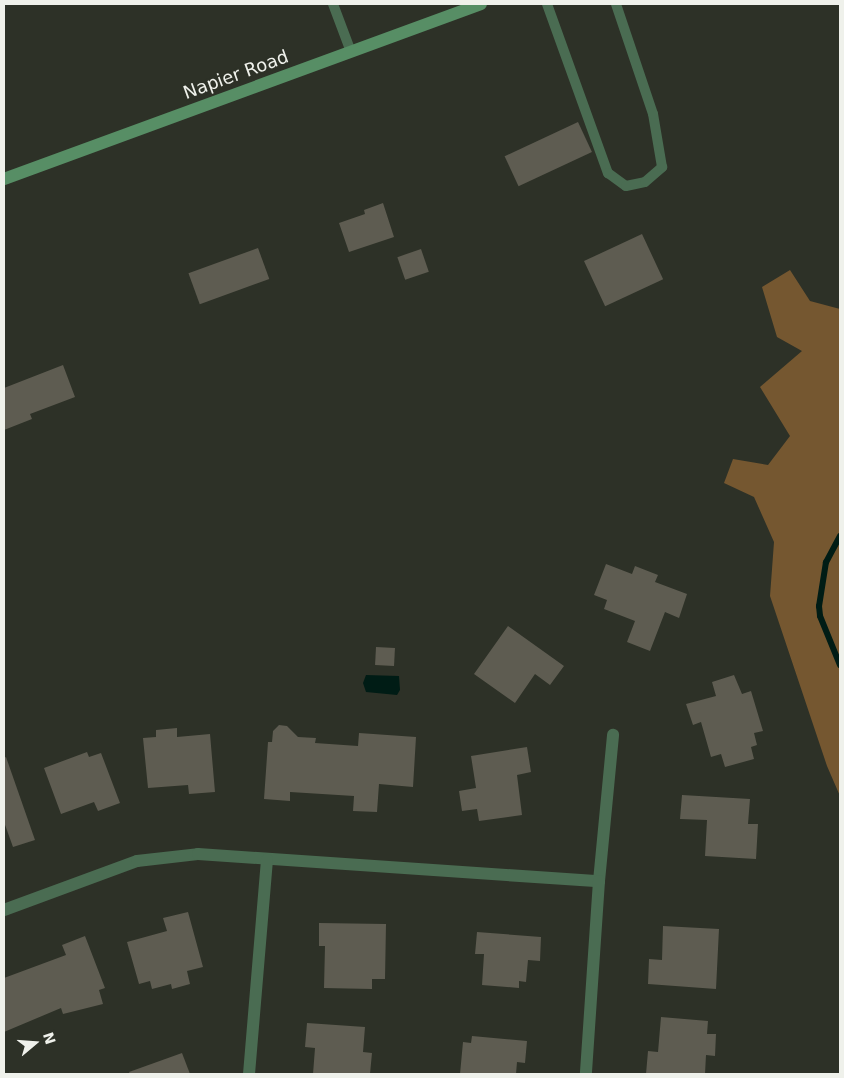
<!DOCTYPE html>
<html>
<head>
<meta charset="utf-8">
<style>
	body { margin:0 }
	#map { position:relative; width:844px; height:1078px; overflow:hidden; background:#2d3127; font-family:"DejaVu Sans",sans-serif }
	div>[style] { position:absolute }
	.forest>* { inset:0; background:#755730 }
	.water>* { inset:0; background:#001c15 }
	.stream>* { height:6px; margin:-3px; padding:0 3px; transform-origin:3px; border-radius:3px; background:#001c15 }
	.building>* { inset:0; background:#5e5c51; transform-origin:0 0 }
	.lane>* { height:10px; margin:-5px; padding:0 5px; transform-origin:5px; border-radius:5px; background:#4a6c52 }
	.street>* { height:12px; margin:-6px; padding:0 6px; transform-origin:6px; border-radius:6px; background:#4a6c52 }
	.secondary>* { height:12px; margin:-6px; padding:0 6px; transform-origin:6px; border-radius:6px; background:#578e65 }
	span { translate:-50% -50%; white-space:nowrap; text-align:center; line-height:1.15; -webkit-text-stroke:4px #2d3127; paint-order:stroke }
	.street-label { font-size:18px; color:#eff1eb }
	.frame { position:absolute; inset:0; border:5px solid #eff1eb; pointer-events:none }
	.north { position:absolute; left:10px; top:1018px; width:50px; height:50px; -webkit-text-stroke:4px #2d3127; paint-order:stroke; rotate:72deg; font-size:14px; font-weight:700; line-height:20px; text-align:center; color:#eff1eb }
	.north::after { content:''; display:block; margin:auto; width:18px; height:22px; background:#eff1eb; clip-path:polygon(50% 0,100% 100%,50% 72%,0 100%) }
</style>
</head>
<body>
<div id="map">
	<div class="forest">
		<div style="clip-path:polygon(790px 270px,810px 301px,840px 309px,840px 796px,827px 766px,770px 596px,774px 542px,754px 497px,724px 483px,733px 459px,768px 465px,790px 436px,760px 387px,802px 351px,777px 337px,762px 287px)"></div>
	</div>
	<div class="water">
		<div style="clip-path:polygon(366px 675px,399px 676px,400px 690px,397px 695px,366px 692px,363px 683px)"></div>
	</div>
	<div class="stream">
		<div style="left:840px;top:536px;width:30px;rotate:118deg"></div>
		<div style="left:826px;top:562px;width:45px;rotate:99deg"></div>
		<div style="left:819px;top:606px;width:10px;rotate:84deg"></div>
		<div style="left:820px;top:616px;width:53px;rotate:67.8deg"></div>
	</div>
	<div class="building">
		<div style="left:578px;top:122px;width:33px;height:81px;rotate:65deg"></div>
		<div style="clip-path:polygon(383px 203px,394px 237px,349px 252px,339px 223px,365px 214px,364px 210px)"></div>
		<div style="left:642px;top:234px;width:50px;height:64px;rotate:65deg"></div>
		<div style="left:258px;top:248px;width:33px;height:74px;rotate:70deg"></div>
		<div style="left:421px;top:249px;width:24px;height:25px;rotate:71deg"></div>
		<div style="clip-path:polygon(63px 365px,75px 397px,30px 414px,32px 419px,4px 430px,4px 388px)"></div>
		<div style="clip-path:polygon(606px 564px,632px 574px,635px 566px,658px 575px,655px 582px,687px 594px,679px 618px,665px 612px,650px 651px,627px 642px,635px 621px,604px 609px,607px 600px,594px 595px)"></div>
		<div style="clip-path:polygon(508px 626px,564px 666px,550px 685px,535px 674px,515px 703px,474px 674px)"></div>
		<div style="left:376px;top:647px;width:19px;height:18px;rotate:3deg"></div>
		<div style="clip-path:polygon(734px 675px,742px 694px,751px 691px,763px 731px,754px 733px,757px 745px,751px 747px,754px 759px,725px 767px,721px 754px,711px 757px,701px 722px,693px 725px,686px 704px,716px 696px,712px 682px)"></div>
		<div style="clip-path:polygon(279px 725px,287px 726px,298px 737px,316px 738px,315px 743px,358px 746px,359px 733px,416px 737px,413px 787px,379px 784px,377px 812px,353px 811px,354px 796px,290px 792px,290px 801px,264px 799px,268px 742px,272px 742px,273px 731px)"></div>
		<div style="clip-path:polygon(177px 728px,177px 737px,210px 734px,215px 792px,189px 794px,188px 785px,148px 788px,143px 738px,156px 737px,156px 730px)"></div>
		<div style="clip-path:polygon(527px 747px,531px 772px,517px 775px,522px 815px,479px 821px,477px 809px,462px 811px,459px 791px,476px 788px,471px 756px)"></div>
		<div style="clip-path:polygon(87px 752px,89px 757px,101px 753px,120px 803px,98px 811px,94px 802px,61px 814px,44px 768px)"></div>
		<div style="clip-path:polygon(6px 757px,35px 840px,13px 847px,4px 822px,4px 758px)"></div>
		<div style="clip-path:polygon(682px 795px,750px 799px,748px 824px,758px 824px,756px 859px,705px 856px,707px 820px,680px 819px)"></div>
		<div style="clip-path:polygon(188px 912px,203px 967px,187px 971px,190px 984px,172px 989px,171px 984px,152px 989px,150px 981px,139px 984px,127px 942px,167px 931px,163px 918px)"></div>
		<div style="clip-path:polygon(319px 923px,386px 924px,385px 979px,372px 979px,372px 989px,324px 988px,325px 946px,319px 946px)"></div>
		<div style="clip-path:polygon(663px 926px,719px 929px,716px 989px,648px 984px,649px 959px,662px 960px)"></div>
		<div style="clip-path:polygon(477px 932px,541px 937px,540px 961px,528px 960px,526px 982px,519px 981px,519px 988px,482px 985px,484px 954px,475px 954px)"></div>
		<div style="clip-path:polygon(85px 936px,105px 988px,99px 990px,103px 1004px,63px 1014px,61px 1008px,4px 1032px,4px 978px,66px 955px,62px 945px)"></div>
		<div style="clip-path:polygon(661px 1017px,708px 1021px,707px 1034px,716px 1034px,715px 1056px,706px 1055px,705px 1074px,646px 1074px,648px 1051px,658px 1052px)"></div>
		<div style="clip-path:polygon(307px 1023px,365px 1027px,363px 1052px,372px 1053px,370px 1074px,313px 1074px,315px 1048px,305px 1047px)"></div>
		<div style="clip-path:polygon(472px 1036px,527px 1041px,525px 1063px,517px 1062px,516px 1074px,460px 1074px,463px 1042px,471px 1043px)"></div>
		<div style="clip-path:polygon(182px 1053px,190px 1074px,130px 1074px,129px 1072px)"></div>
	</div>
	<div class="lane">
		<div style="left:333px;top:4px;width:51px;rotate:69.4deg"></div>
		<div style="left:547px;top:4px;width:180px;rotate:70.2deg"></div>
		<div style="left:608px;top:173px;width:22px;rotate:36deg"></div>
		<div style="left:626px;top:186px;width:19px;rotate:-12deg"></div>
		<div style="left:645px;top:182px;width:23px;rotate:-41deg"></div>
		<div style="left:662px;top:167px;width:54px;rotate:-99.6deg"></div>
		<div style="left:653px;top:114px;width:116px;rotate:-108.6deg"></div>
	</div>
	<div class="street">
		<div style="left:599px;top:881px;width:147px;rotate:-84.5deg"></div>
		<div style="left:4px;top:910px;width:142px;rotate:-20.2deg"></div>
		<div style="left:137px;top:861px;width:61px;rotate:-6.5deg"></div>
		<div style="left:198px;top:854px;width:402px;rotate:3.9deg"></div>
		<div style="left:599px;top:881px;width:193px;rotate:93.9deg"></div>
		<div style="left:249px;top:1074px;width:215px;rotate:-85.2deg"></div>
	</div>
	<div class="secondary">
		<div style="left:4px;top:179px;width:508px;rotate:-20.15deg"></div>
	</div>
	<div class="street-label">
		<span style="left:236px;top:75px;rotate:-20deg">Napier Road</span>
	</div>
	<div class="frame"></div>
	<div class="north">N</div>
</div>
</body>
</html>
